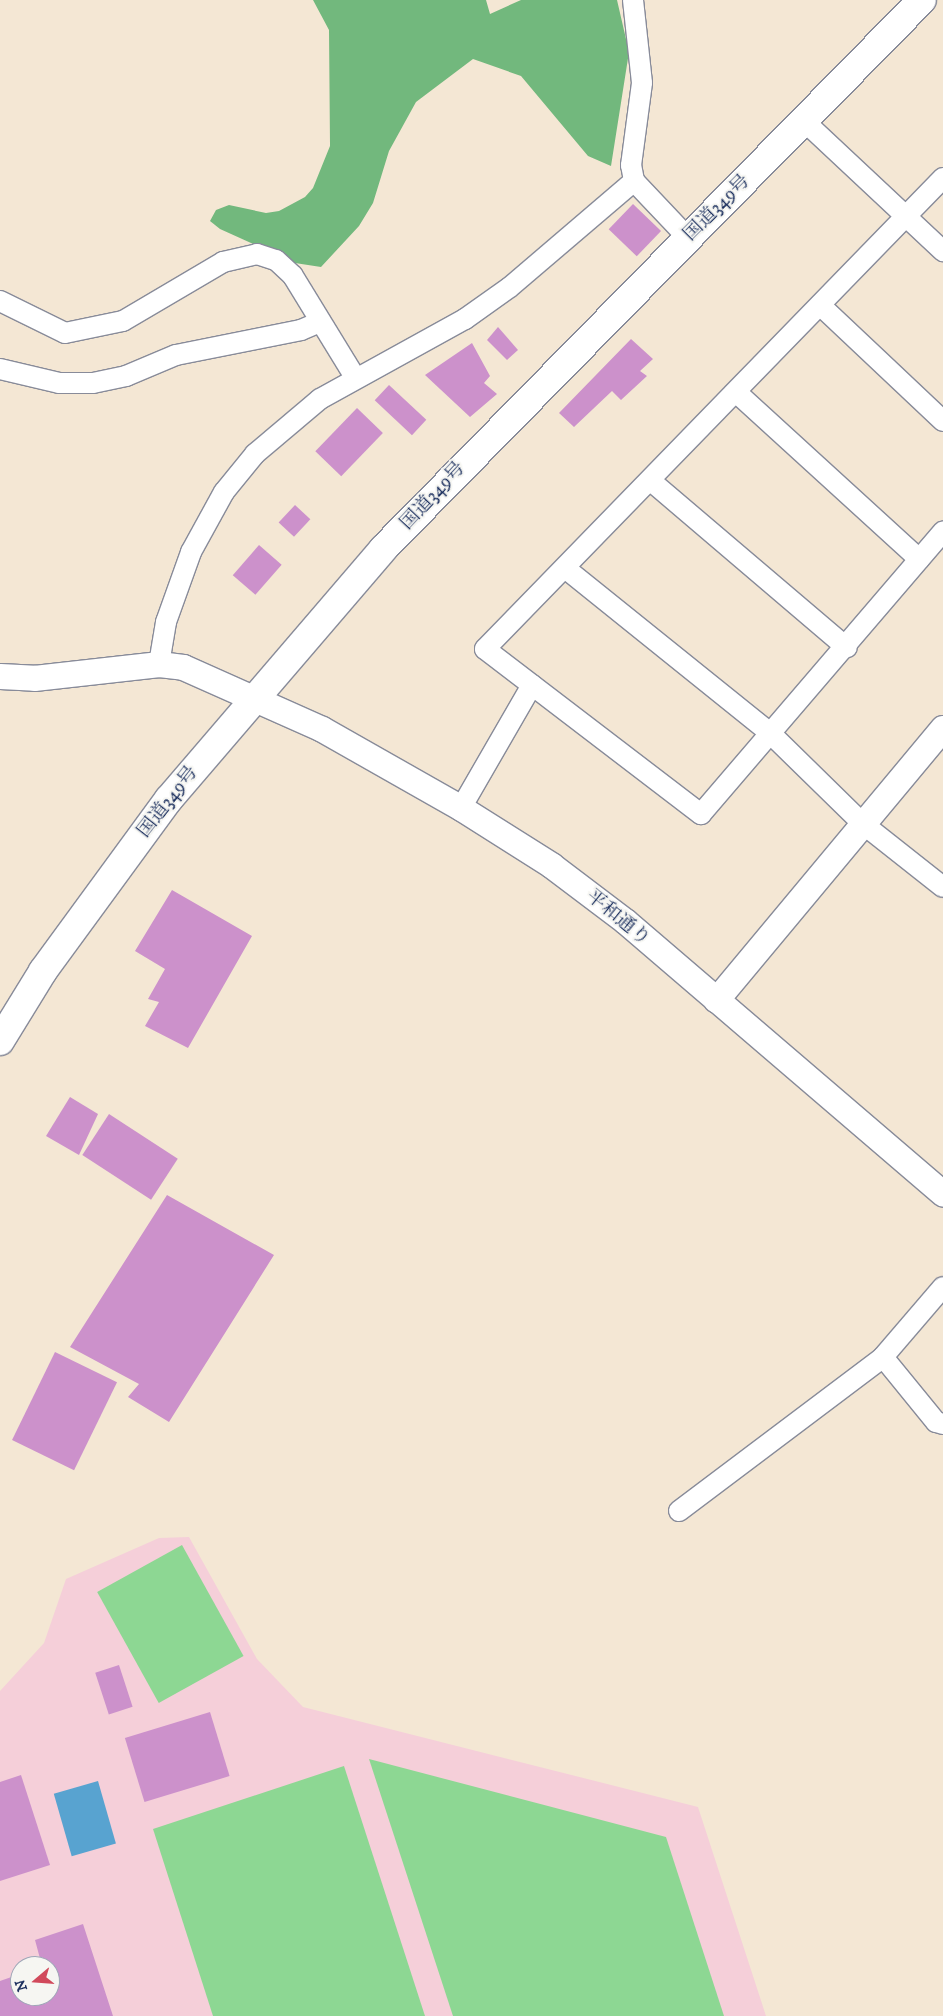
<!DOCTYPE html>
<html>
<head>
<meta charset="utf-8">
<style>
	body { margin:0 }
	#map { position:relative; width:943px; height:2016px; overflow:hidden; background:#f4e7d4; font-family:"IM FELL DW Pica","Noto Serif JP",serif }
	div>[style] { position:absolute }
	.built>* { inset:0; background:#f5cfd9 }
	.green>* { inset:0; background:#8dd793; transform-origin:0 0 }
	.forest>* { inset:0; background:#72b87d }
	.water>* { inset:0; background:#58a3d0; transform-origin:0 0 }
	.building>* { inset:0; background:#cc91cb; transform-origin:0 0 }
	.roads { filter:drop-shadow(1px 0 #888b99) drop-shadow(-1px 0 #888b99) drop-shadow(0 1px #888b99) drop-shadow(0 -1px #888b99) }
	.minor>* { height:20px; margin:-10px; padding:0 10px; transform-origin:10px; border-radius:10px; background:#fff }
	.tertiary>* { height:25px; margin:-12.5px; padding:0 12.5px; transform-origin:12.5px; border-radius:12.5px; background:#fff }
	.trunk>* { height:28px; margin:-14px; padding:0 14px; transform-origin:14px; border-radius:14px; background:#fff }
	span { translate:-50% -50%; white-space:nowrap; text-align:center; line-height:1.15; -webkit-text-stroke:4px #f6f6f2; paint-order:stroke }
	.street-label { font-size:19px; color:#1b2f5e }
	.north { position:absolute; left:10px; top:1956px; width:50px; height:50px; box-sizing:border-box; background:#f6f6f2; border:1px solid #9ea6b7; border-radius:50%; rotate:252deg; font-size:14px; font-weight:700; line-height:20px; text-align:center; color:#1b2f5e }
	.north::after { content:''; display:block; margin:auto; width:18px; height:22px; background:#d1495b; clip-path:polygon(50% 0,100% 100%,50% 72%,0 100%) }
</style>
</head>
<body>
<div id="map">
	<div class="built">
		<div style="clip-path:polygon(evenodd,189px 1537px,257px 1659px,303px 1707px,698px 1807px,766px 2016px,0 2016px,0 1691px,44px 1643px,66px 1579px,159px 1538px,189px 1537px,20px 1966px,50px 1966px,50px 1996px,20px 1996px,20px 1966px)"></div>
	</div>
	<div class="green">
		<div style="left:182px;top:1545px;width:127px;height:97px;rotate:61deg"></div>
		<div style="clip-path:polygon(369px 1759px,666px 1837px,724px 2016px,453px 2016px)"></div>
		<div style="clip-path:polygon(344px 1766px,425px 2016px,213px 2016px,153px 1829px)"></div>
	</div>
	<div class="forest">
		<div style="clip-path:polygon(313px 0,486px 0,490px 14px,521px 0,617px 0,629px 52px,611px 166px,588px 156px,521px 76px,473px 59px,416px 102px,389px 151px,373px 203px,359px 226px,321px 267px,295px 263px,220px 229px,210px 221px,216px 210px,229px 205px,266px 213px,279px 211px,305px 197px,313px 188px,330px 146px,329px 30px)"></div>
	</div>
	<div class="water">
		<div style="left:98px;top:1781px;width:65px;height:46px;rotate:74deg"></div>
	</div>
	<div class="building">
		<div style="left:633px;top:204px;width:39px;height:35px;rotate:44deg"></div>
		<div style="clip-path:polygon(498px 327px,518px 350px,507px 360px,487px 340px)"></div>
		<div style="clip-path:polygon(631px 339px,653px 359px,640px 371px,647px 376px,621px 400px,612px 391px,574px 427px,559px 413px)"></div>
		<div style="clip-path:polygon(472px 343px,490px 376px,484px 383px,497px 394px,470px 417px,425px 375px)"></div>
		<div style="left:389px;top:385px;width:51px;height:21px;rotate:43deg"></div>
		<div style="left:357px;top:408px;width:36px;height:60px;rotate:44deg"></div>
		<div style="left:295px;top:505px;width:21px;height:24px;rotate:43deg"></div>
		<div style="left:259px;top:545px;width:30px;height:40px;rotate:41deg"></div>
		<div style="clip-path:polygon(172px 890px,252px 936px,188px 1048px,145px 1026px,159px 1002px,148px 999px,165px 969px,135px 951px)"></div>
		<div style="clip-path:polygon(70px 1097px,98px 1114px,79px 1155px,46px 1136px)"></div>
		<div style="left:109px;top:1114px;width:82px;height:49px;rotate:33deg"></div>
		<div style="clip-path:polygon(167px 1195px,274px 1255px,169px 1422px,128px 1397px,139px 1384px,70px 1347px)"></div>
		<div style="left:55px;top:1352px;width:69px;height:98px;rotate:26deg"></div>
		<div style="left:119px;top:1665px;width:44px;height:25px;rotate:72deg"></div>
		<div style="left:210px;top:1712px;width:67px;height:89px;rotate:73deg"></div>
		<div style="clip-path:polygon(21px 1775px,50px 1865px,0 1881px,0 1782px)"></div>
		<div style="clip-path:polygon(83px 1924px,113px 2016px,0 2016px,0 1981px,20px 1974px,20px 1996px,50px 1996px,50px 1966px,42px 1966px,35px 1940px)"></div>
	</div>
	<div class="roads">
		<div class="minor">
			<div style="left:633px;top:0;width:83px;rotate:83.8deg"></div>
			<div style="left:642px;top:83px;width:83px;rotate:97.6deg"></div>
			<div style="left:631px;top:165px;width:16px;rotate:79deg"></div>
			<div style="left:634px;top:181px;width:79px;rotate:46.5deg"></div>
			<div style="left:803px;top:120px;width:192px;rotate:43.1deg"></div>
			<div style="left:943px;top:178px;width:657px;rotate:134.2deg"></div>
			<div style="left:485px;top:649px;width:272px;rotate:37.4deg"></div>
			<div style="left:701px;top:814px;width:372px;rotate:-49.4deg"></div>
			<div style="left:0;top:301px;width:72px;rotate:26.2deg"></div>
			<div style="left:65px;top:333px;width:59px;rotate:-11.7deg"></div>
			<div style="left:123px;top:321px;width:116px;rotate:-30.5deg"></div>
			<div style="left:223px;top:262px;width:35px;rotate:-13deg"></div>
			<div style="left:257px;top:254px;width:20px;rotate:18deg"></div>
			<div style="left:276px;top:260px;width:23px;rotate:43deg"></div>
			<div style="left:293px;top:276px;width:119px;rotate:58.5deg"></div>
			<div style="left:820px;top:305px;width:169px;rotate:43.3deg"></div>
			<div style="left:0;top:369px;width:61px;rotate:13.3deg"></div>
			<div style="left:59px;top:383px;width:34px"></div>
			<div style="left:93px;top:383px;width:34px;rotate:-12deg"></div>
			<div style="left:126px;top:376px;width:54px;rotate:-22.8deg"></div>
			<div style="left:176px;top:355px;width:127px;rotate:-11.3deg"></div>
			<div style="left:301px;top:330px;width:21px;rotate:-23deg"></div>
			<div style="left:736px;top:392px;width:248px;rotate:42.4deg"></div>
			<div style="left:651px;top:481px;width:257px;rotate:40.4deg"></div>
			<div style="left:565px;top:568px;width:262px;rotate:38.8deg"></div>
			<div style="left:769px;top:732px;width:130px;rotate:44.4deg"></div>
			<div style="left:862px;top:823px;width:103px;rotate:38.3deg"></div>
			<div style="left:159px;top:664px;width:43px;rotate:-80.5deg"></div>
			<div style="left:166px;top:622px;width:74px;rotate:-70.3deg"></div>
			<div style="left:191px;top:552px;width:68px;rotate:-61.2deg"></div>
			<div style="left:224px;top:492px;width:49px;rotate:-50.8deg"></div>
			<div style="left:255px;top:454px;width:85px;rotate:-40.2deg"></div>
			<div style="left:320px;top:399px;width:166px;rotate:-28.9deg"></div>
			<div style="left:465px;top:319px;width:55px;rotate:-35.4deg"></div>
			<div style="left:510px;top:287px;width:163px;rotate:-40.5deg"></div>
			<div style="left:461px;top:808px;width:142px;rotate:-60deg"></div>
			<div style="left:883px;top:1357px;width:84px;rotate:50.8deg"></div>
			<div style="left:936px;top:1422px;width:7px;rotate:16deg"></div>
			<div style="left:679px;top:1511px;width:256px;rotate:-37deg"></div>
			<div style="left:883px;top:1357px;width:92px;rotate:-49.4deg"></div>
		</div>
		<div class="tertiary">
			<div style="left:0;top:676px;width:34px;rotate:3deg"></div>
			<div style="left:34px;top:678px;width:126px;rotate:-6.4deg"></div>
			<div style="left:159px;top:664px;width:24px;rotate:7deg"></div>
			<div style="left:183px;top:667px;width:152px;rotate:24deg"></div>
			<div style="left:322px;top:729px;width:160px;rotate:29.6deg"></div>
			<div style="left:461px;top:808px;width:107px;rotate:32.3deg"></div>
			<div style="left:551px;top:865px;width:93px;rotate:37.1deg"></div>
			<div style="left:625px;top:921px;width:419px;rotate:40.6deg"></div>
			<div style="left:716px;top:1000px;width:354px;rotate:-50.2deg"></div>
		</div>
		<div class="trunk">
			<div style="left:0;top:1041px;width:82px;rotate:-58.4deg"></div>
			<div style="left:43px;top:971px;width:213px;rotate:-53.8deg"></div>
			<div style="left:169px;top:799px;width:329px;rotate:-49.4deg"></div>
			<div style="left:383px;top:549px;width:769px;rotate:-45.53deg"></div>
		</div>
	</div>
	<div class="street-label">
		<span style="left:717px;top:208px;rotate:-45deg">国道349号</span>
		<span style="left:433px;top:496px;rotate:-47deg">国道349号</span>
		<span style="left:168px;top:802px;rotate:-52deg">国道349号</span>
		<span style="left:618px;top:918px;rotate:39deg">平和通り</span>
	</div>
	<div class="north">N</div>
</div>
</body>
</html>
